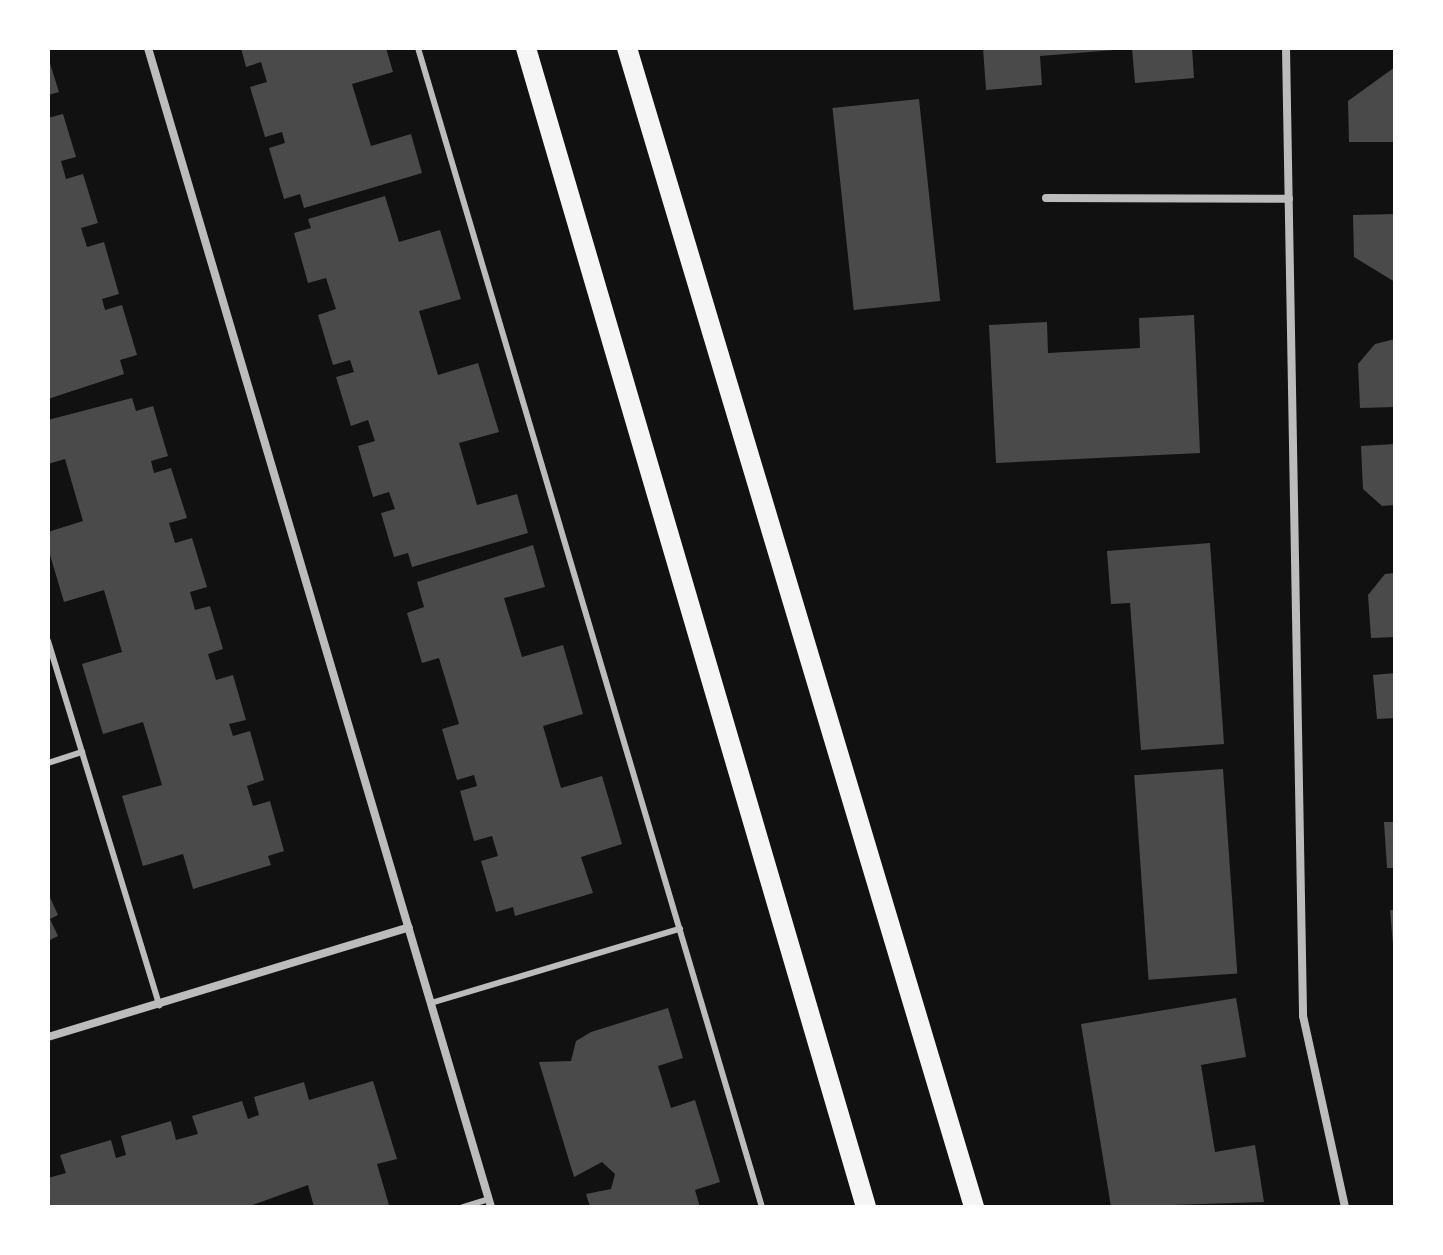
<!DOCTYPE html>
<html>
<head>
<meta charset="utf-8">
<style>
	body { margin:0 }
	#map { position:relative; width:1443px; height:1255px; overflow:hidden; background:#111; font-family:"Noto Sans",sans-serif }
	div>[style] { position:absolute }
	.building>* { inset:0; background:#4a4a4a; transform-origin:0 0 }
	.service>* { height:6px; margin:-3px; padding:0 3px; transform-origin:3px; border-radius:3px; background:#bcbcbc }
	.minor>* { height:8px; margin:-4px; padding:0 4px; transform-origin:4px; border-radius:4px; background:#bcbcbc }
	.primary>* { height:20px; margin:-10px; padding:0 10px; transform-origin:10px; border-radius:10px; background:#f5f5f5 }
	span { translate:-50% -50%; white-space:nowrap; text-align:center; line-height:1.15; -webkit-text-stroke:8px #fff; paint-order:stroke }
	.frame { position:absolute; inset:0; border:50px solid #fff; pointer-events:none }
</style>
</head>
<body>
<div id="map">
	<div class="building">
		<div style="clip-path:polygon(241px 48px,386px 48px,393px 72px,352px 84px,371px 146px,411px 134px,422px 173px,304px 208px,300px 194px,284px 199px,269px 148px,285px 143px,282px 132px,265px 137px,250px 87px,267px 82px,261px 62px,246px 67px)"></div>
		<div style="clip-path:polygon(983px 48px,1114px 48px,1114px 50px,1040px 56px,1042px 85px,986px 90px)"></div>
		<div style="clip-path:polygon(1132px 48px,1192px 48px,1194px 78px,1135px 83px)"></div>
		<div style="clip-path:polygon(48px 57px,59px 92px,48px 95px)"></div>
		<div style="clip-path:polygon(1395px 67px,1395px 142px,1349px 142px,1348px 101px)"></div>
		<div style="left:919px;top:99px;width:203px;height:87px;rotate:84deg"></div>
		<div style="clip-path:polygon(63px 114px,76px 157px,61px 161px,66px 179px,83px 174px,98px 223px,81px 228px,87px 247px,104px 242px,119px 294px,102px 299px,105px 310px,122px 305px,137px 355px,120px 360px,124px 374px,48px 399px,48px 118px)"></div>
		<div style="clip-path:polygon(385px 196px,399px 242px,440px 230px,461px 299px,419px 311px,438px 375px,478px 363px,499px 432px,459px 443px,477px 505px,517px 494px,528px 533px,412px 567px,408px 553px,394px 557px,381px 513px,395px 509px,389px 492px,373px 497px,358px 446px,375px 441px,368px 420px,351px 426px,336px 377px,354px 372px,350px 360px,333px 365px,318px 315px,336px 309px,326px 278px,308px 283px,294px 233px,311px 228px,308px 219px)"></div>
		<div style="clip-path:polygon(1395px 214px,1395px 282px,1354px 257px,1353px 215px)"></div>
		<div style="clip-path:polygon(1194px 315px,1200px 453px,996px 463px,989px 325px,1047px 322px,1048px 353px,1140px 348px,1139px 318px)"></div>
		<div style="clip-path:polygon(1395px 339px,1395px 407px,1360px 408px,1358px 364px,1375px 344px)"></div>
		<div style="clip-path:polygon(132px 398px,136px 411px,153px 406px,168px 456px,151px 461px,154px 473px,171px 468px,187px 518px,169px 523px,175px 543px,192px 538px,207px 587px,190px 592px,195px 610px,210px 606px,223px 649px,208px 654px,216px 680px,233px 675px,246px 720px,229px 724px,233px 736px,250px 731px,264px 780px,247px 786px,253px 806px,270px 801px,284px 851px,268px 856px,271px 865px,193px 889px,183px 854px,143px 866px,122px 796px,162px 785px,143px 722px,103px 734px,82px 664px,122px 652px,104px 590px,64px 602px,48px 548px,48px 532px,83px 521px,65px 459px,48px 464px,48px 420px)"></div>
		<div style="clip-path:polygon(1395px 444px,1395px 505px,1382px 506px,1363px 489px,1361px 446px)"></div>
		<div style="clip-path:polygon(1210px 543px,1224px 744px,1141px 750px,1130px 603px,1111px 604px,1107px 551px)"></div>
		<div style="clip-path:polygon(533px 545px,545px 587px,504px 598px,522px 657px,563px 645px,583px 714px,543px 726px,561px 788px,602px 776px,622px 844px,581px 857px,593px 893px,515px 916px,513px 907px,496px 912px,481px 861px,498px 856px,492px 836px,474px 841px,460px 791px,477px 786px,474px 775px,457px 780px,442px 729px,459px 724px,439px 658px,422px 663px,407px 613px,424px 607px,417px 582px)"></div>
		<div style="clip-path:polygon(1395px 573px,1395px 637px,1371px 638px,1368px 595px,1385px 574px)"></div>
		<div style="clip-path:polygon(1395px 673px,1395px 718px,1377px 719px,1373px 675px)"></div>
		<div style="left:1223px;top:769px;width:205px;height:89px;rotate:86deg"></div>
		<div style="clip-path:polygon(1384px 822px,1395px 822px,1395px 868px,1387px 868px)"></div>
		<div style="clip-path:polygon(48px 893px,58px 915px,50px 919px,58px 936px,48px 941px)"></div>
		<div style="clip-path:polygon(1390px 910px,1395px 910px,1395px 944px,1393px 945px)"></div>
		<div style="clip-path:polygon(1236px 998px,1246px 1057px,1201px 1065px,1215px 1152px,1255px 1145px,1264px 1202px,1111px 1207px,1081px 1024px)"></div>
		<div style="clip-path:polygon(668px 1008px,683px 1058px,658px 1066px,671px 1108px,695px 1100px,720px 1182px,695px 1190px,700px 1207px,590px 1207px,586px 1194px,611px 1189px,615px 1174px,602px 1162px,574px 1177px,539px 1062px,571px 1061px,576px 1041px,591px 1032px)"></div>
		<div style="clip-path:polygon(373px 1081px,397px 1159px,377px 1164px,389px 1205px,314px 1207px,308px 1185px,247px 1207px,48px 1207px,48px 1178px,66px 1173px,60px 1155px,111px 1140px,116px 1158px,126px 1155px,121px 1136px,171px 1121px,176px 1140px,198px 1134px,192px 1116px,242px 1101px,248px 1119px,259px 1115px,254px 1097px,304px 1082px,309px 1100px)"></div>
	</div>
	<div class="service">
		<div style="left:418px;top:48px;width:1209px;rotate:73.47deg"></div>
		<div style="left:48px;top:641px;width:381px;rotate:73deg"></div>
		<div style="left:48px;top:763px;width:36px;rotate:-18deg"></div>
		<div style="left:431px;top:1003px;width:260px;rotate:-16.6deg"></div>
		<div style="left:463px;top:1207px;width:27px;rotate:-17deg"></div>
	</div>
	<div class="minor">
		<div style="left:148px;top:48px;width:1209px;rotate:73.51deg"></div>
		<div style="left:1286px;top:48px;width:968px;rotate:88.99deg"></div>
		<div style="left:1303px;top:1016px;width:196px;rotate:77.6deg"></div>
		<div style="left:1046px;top:198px;width:243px;rotate:0.2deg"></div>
		<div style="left:48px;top:1037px;width:377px;rotate:-16.9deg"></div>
	</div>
	<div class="primary">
		<div style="left:526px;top:48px;width:1208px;rotate:73.65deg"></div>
		<div style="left:627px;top:48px;width:1210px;rotate:73.33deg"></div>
	</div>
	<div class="frame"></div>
</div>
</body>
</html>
